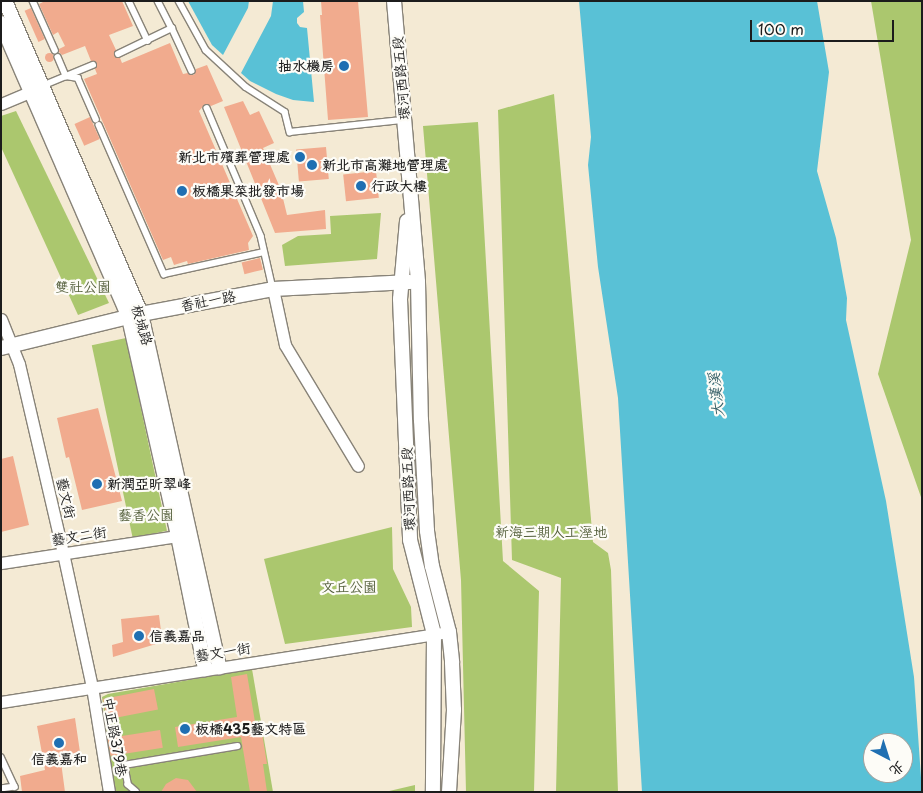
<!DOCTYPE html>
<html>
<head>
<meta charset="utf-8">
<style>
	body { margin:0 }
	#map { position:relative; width:923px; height:793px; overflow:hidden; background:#f4ead4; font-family:"Playpen Sans","LXGW WenKai TC",sans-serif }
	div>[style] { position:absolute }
	.green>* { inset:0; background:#abc76e; transform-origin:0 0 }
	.water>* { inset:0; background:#59c1d6 }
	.building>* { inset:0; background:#f1ab8e; transform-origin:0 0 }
	.round { border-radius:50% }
	.roads { filter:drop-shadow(1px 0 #888378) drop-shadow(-1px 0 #888378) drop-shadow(0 1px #888378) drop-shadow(0 -1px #888378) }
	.service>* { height:5.5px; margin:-2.75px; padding:0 2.75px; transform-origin:2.75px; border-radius:2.75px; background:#fff }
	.minor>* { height:11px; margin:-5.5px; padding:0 5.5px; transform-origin:5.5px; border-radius:5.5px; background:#fff }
	.tertiary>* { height:14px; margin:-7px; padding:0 7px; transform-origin:7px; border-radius:7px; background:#fff }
	.dots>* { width:14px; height:14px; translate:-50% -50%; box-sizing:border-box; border:2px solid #fdfcf7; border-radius:50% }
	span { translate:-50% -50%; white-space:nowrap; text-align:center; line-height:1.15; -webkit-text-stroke:4.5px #fdfcf7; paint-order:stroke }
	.poi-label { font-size:14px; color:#1c1c1c; font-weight:700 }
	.right { translate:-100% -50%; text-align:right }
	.left { translate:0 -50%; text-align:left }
	.street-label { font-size:14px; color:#1c1c1c }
	.park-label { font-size:14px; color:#55603d }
	.water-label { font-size:15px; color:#345e66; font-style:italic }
	.frame { position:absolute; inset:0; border:2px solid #1c1c1c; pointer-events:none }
	.north { position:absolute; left:863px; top:733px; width:50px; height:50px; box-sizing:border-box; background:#fdfcf7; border:1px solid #a3a29f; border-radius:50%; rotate:140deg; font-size:14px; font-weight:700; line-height:20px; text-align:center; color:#1c1c1c }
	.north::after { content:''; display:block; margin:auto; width:18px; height:22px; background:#1f6fb2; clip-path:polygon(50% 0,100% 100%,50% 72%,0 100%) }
	.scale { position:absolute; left:750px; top:20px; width:144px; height:22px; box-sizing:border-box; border:2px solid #1c1c1c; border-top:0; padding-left:6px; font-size:15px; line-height:18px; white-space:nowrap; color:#1c1c1c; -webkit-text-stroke:4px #fdfcf7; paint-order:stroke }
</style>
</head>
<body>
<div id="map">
	<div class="green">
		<div style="clip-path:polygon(871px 1px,922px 1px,922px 500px,878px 374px,911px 240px)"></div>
		<div style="clip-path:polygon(554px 94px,593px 542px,608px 553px,611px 570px,618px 792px,556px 792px,561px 578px,512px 560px,498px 110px)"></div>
		<div style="clip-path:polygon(16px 111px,109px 303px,78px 315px,1px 147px,1px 116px)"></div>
		<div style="clip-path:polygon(478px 122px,503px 561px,539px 591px,534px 792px,466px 792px,461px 580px,423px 126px)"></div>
		<div style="clip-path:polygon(381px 213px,377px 259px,285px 266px,282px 245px,298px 236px,331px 234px,330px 216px)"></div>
		<div style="left:126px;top:338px;width:197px;height:35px;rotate:78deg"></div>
		<div style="clip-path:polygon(392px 527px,393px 569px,411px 607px,412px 627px,285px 644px,264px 559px)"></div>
		<div style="clip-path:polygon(252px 669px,273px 792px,115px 792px,102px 697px,108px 694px)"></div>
		<div style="clip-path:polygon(415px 785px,415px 792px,385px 792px)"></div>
	</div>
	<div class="water">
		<div style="clip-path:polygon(188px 1px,249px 1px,248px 8px,223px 55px,212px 45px)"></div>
		<div style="clip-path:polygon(273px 1px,303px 1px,304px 12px,297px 18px,297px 23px,300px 27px,307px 28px,314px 102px,293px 100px,276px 94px,250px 81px,241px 73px,271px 16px)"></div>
		<div style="clip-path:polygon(evenodd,579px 1px,817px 1px,829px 72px,817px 171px,836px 238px,847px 298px,846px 320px,886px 501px,914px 677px,922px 792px,642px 792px,618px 398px,598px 267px,588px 165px,591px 137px,579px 1px,873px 743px,903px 743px,903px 773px,873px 773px,873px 743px)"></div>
	</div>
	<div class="building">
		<div style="clip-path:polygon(45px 1px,122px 1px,133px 26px,109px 35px,116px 50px,114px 56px,120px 58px,122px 63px,170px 43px,183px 74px,188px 73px,194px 75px,196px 69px,207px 65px,223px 101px,211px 106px,205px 104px,199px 111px,253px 236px,248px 243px,249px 250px,188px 264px,187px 261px,174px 265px,171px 257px,163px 260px,84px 79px,97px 74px,95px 69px,97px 63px,91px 61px,85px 46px,62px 55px,59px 52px,59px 49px,65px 46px,58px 32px,53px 35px,39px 4px)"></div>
		<div style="clip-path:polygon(321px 1px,358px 1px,368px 117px,328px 120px,320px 15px,322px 15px)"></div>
		<div style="left:31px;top:8px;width:34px;height:7px;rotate:66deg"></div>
		<div class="round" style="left:44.5px;top:52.5px;width:9px;height:9px"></div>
		<div style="clip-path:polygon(243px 101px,250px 115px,259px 111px,274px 143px,263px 148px,281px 190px,287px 215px,325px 210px,326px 229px,275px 233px,224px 107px)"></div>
		<div style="left:90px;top:117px;width:24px;height:17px;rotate:66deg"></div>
		<div style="left:326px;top:147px;width:32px;height:30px;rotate:85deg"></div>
		<div style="left:376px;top:171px;width:27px;height:33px;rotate:84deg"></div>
		<div style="left:260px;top:258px;width:12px;height:19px;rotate:76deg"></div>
		<div style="clip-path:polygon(98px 408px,122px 501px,82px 510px,69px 457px,66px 458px,57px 418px)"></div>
		<div style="clip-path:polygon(13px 456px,29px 525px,1px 532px,1px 459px)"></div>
		<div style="clip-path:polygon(159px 615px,161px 631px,156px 631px,156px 644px,113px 657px,112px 645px,123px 642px,121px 619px)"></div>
		<div style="clip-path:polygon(247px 674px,257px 734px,262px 733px,267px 764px,263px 764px,267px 792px,250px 792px,241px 737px,178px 747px,175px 727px,237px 717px,231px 677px)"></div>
		<div style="left:154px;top:689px;width:21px;height:52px;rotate:79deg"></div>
		<div style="clip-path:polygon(75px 718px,81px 759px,61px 762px,65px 792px,22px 792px,20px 776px,45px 770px,37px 726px)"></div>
		<div style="left:160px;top:730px;width:18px;height:53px;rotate:81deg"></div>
		<div style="clip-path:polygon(176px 778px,188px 780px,197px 792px,161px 792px,166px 784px)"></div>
	</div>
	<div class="roads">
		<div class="service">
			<div style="left:33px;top:1px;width:54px;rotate:65.8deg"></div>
			<div style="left:129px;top:1px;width:44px;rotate:64.6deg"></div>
			<div style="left:158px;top:1px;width:30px;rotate:63deg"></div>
			<div style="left:179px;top:1px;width:56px;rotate:61.1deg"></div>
			<div style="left:206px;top:50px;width:54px;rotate:42.8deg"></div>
			<div style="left:246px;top:87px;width:46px;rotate:32.7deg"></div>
			<div style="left:285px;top:112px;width:21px;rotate:76deg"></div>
			<div style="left:290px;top:132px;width:114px;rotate:-6.1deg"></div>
			<div style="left:118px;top:54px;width:60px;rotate:-25.7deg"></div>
			<div style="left:172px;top:28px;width:47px;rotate:65.1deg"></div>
			<div style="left:58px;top:57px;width:21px;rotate:67deg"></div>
			<div style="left:66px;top:76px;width:12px;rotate:9deg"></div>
			<div style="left:78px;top:78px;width:45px;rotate:66.3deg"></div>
			<div style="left:42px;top:86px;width:55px;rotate:-22.4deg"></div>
			<div style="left:207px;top:108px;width:139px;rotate:67.1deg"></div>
			<div style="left:261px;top:236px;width:54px;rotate:77.2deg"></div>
			<div style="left:99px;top:125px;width:163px;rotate:66.4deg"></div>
			<div style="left:164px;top:274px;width:102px;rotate:-12.4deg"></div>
			<div style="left:1px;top:757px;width:33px;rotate:65deg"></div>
			<div style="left:15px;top:787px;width:14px;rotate:172deg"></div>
			<div style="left:136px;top:792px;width:11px;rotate:-139deg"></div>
			<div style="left:128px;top:785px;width:20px;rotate:-101deg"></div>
			<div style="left:124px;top:765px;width:115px;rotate:-9.5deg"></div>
		</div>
		<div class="minor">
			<div style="left:1px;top:104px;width:41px;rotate:-22.8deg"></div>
			<div style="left:273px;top:289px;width:57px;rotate:77.9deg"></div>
			<div style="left:285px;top:345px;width:141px;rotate:58.9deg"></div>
			<div style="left:1px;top:319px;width:48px;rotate:68.2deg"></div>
			<div style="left:19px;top:364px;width:194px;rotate:76.9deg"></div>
			<div style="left:63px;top:553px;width:137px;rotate:77.8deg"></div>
			<div style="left:92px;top:687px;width:106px;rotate:80.8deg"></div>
			<div style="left:1px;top:563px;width:186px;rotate:-8.7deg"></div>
			<div style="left:1px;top:702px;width:453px;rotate:-8.9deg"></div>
		</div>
		<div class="tertiary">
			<div style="left:5px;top:1px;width:341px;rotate:66.5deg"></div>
			<div style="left:141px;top:314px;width:362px;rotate:77.5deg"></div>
			<div style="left:394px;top:1px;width:282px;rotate:85.1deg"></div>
			<div style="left:418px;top:282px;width:138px;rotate:88.8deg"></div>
			<div style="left:421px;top:420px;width:111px;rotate:86.9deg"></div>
			<div style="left:427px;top:531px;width:35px;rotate:82deg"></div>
			<div style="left:432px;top:566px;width:68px;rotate:75.6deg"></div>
			<div style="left:449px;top:632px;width:31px;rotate:84deg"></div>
			<div style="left:452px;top:663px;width:47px;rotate:87.6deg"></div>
			<div style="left:454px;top:710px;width:82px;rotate:93.5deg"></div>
			<div style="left:1px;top:23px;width:322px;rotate:66.5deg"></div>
			<div style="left:129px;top:318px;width:223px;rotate:77.3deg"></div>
			<div style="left:178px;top:536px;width:136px;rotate:78.5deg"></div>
			<div style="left:407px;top:221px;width:78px;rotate:95.1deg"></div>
			<div style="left:400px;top:299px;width:241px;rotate:87.6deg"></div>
			<div style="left:410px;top:540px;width:97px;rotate:75.7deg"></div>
			<div style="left:434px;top:634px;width:158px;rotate:90.4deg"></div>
			<div style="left:1px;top:348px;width:144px;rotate:-13.7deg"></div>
			<div style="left:141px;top:314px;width:134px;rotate:-10.7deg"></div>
			<div style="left:273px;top:289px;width:137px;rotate:-2.9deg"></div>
		</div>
	</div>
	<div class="dots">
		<div style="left:344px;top:66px;background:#1f6fb2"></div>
		<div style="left:300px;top:157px;background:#1f6fb2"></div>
		<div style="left:312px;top:165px;background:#1f6fb2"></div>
		<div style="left:361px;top:186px;background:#1f6fb2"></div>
		<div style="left:182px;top:191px;background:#1f6fb2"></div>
		<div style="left:97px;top:484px;background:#1f6fb2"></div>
		<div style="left:139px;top:636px;background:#1f6fb2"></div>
		<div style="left:185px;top:729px;background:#1f6fb2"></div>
		<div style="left:59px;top:743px;background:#1f6fb2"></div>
	</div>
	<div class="poi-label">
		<span class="right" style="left:334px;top:66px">抽水機房</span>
		<span class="right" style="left:290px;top:157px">新北市殯葬管理處</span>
		<span class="left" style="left:322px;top:165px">新北市高灘地管理處</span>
		<span class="left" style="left:371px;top:186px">行政大樓</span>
		<span class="left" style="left:192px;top:191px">板橋果菜批發市場</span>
		<span class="left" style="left:107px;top:484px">新潤亞昕翠峰</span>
		<span class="left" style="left:149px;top:636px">信義嘉品</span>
		<span class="left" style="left:195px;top:729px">板橋435藝文特區</span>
		<span style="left:59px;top:759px">信義嘉和</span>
	</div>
	<div class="street-label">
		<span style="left:401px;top:78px;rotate:-95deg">環河西路五段</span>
		<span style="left:208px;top:301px;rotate:-11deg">香社一路</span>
		<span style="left:142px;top:325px;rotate:74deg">板城路</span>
		<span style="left:408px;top:489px;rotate:-92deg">環河西路五段</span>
		<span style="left:66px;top:498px;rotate:77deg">藝文街</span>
		<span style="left:79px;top:536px;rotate:-9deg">藝文二街</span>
		<span style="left:223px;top:652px;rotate:-9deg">藝文一街</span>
		<span style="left:115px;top:737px;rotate:80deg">中正路379巷</span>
	</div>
	<div class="park-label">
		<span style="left:83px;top:287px">雙社公園</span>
		<span style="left:146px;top:515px">藝香公園</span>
		<span style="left:551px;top:532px">新海三期人工溼地</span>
		<span style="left:349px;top:587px">文丘公園</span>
	</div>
	<div class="water-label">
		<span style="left:715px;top:395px;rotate:-96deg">大漢溪</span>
	</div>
	<div class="frame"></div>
	<div class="north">北</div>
	<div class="scale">100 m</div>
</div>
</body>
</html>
